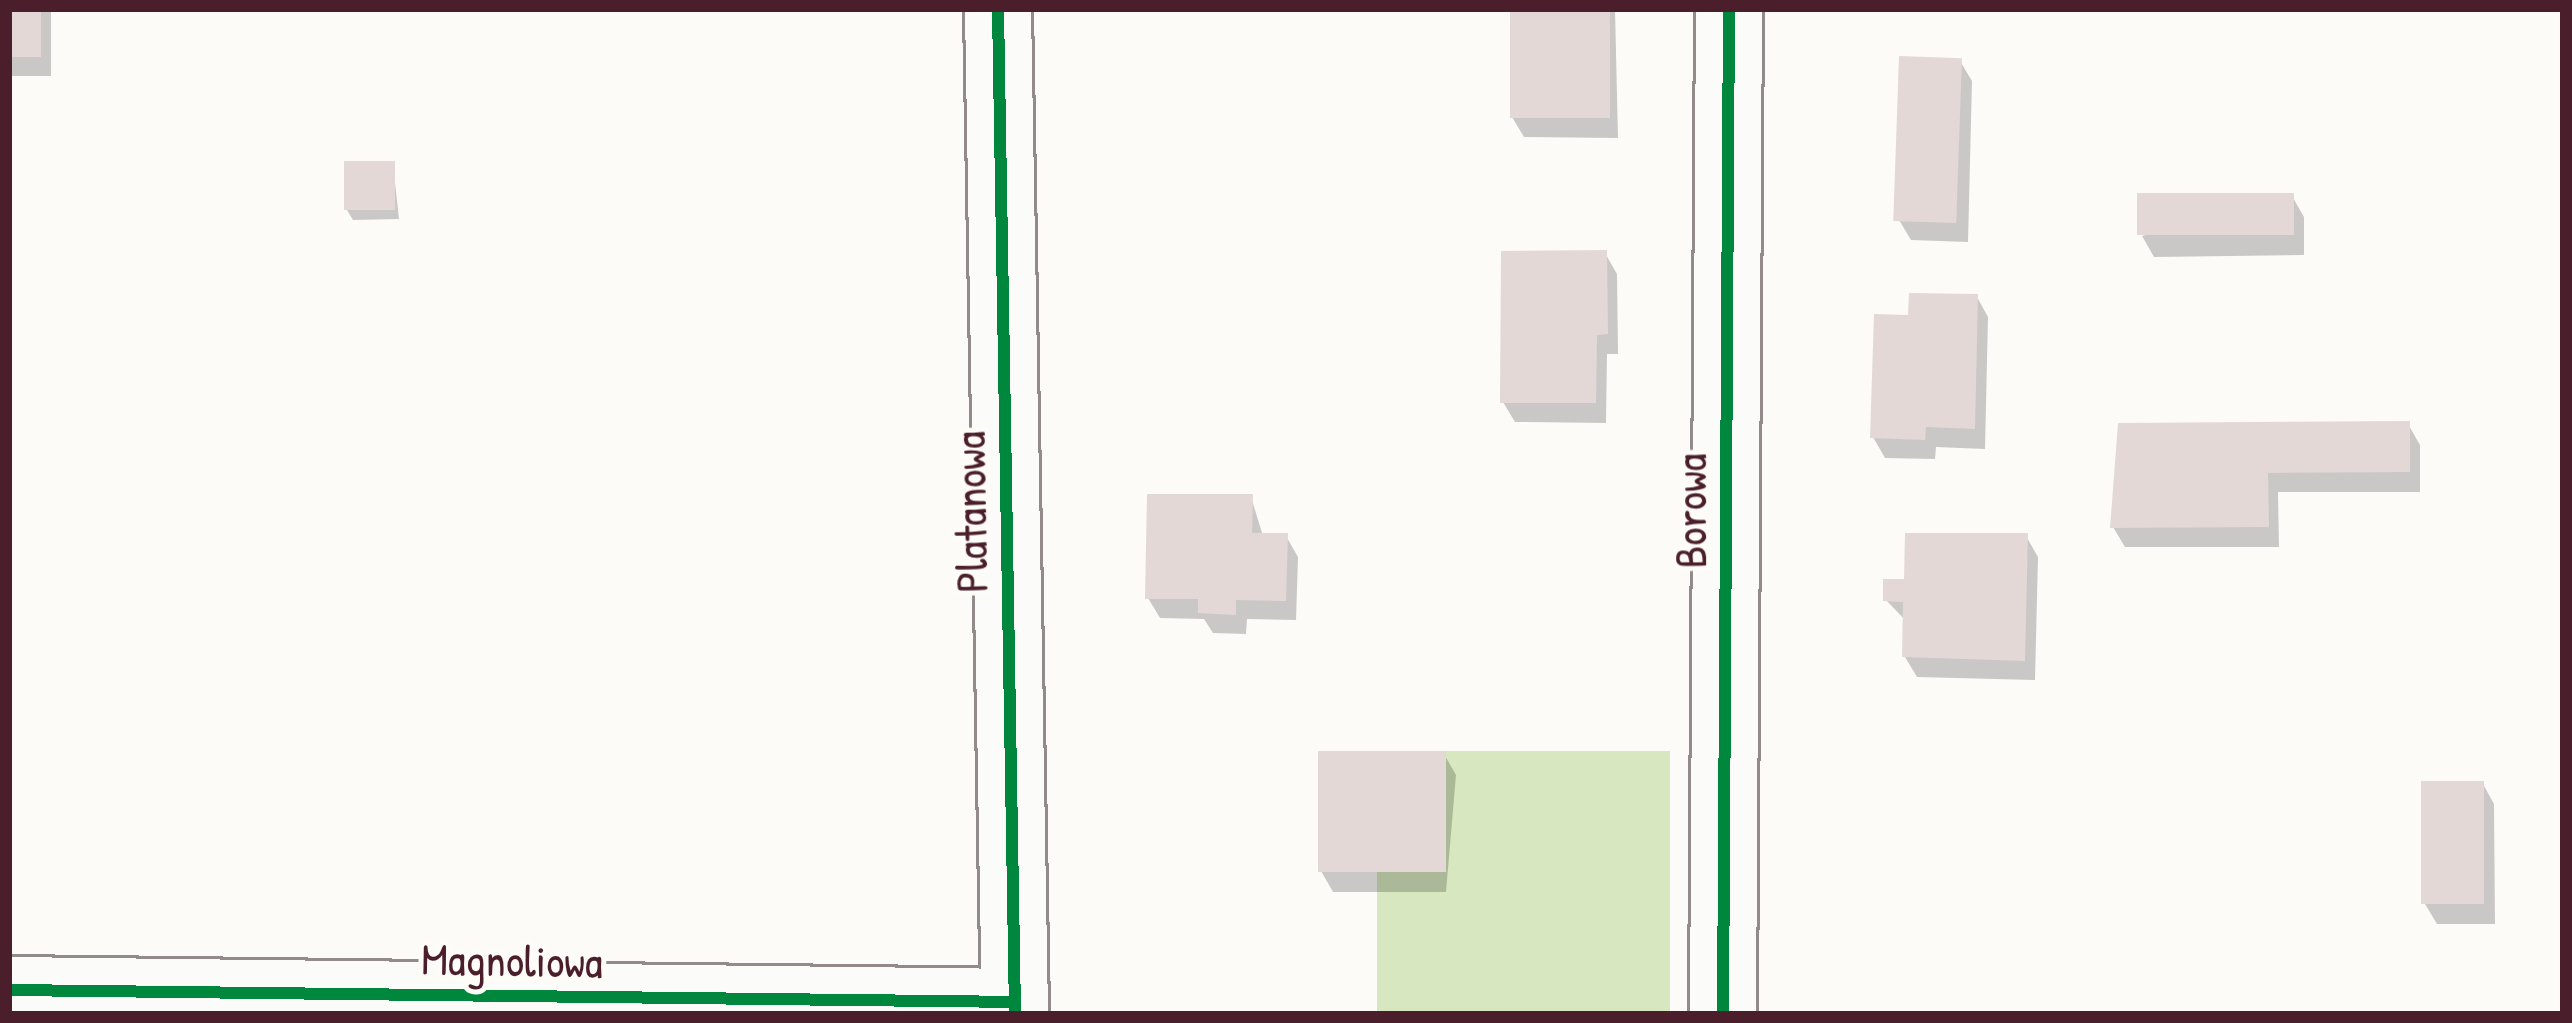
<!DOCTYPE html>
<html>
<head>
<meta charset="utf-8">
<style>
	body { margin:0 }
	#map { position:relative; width:2572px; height:1023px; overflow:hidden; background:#fcfbf8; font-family:"Patrick Hand",sans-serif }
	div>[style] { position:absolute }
	.green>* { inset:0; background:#d7e8c0; transform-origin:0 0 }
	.shadow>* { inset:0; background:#0003; transform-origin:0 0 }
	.building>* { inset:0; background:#e3d8d5; transform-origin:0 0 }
	.roads { filter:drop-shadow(3px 0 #928a8b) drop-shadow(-3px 0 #928a8b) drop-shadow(0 3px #928a8b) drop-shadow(0 -3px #928a8b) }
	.minor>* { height:66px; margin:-33px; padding:0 33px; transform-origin:33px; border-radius:33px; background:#fbfbf9 }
	.tertiary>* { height:66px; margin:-33px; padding:0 33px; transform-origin:33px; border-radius:33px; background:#fbfbf9 }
	.cycleway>* { height:12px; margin:-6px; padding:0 6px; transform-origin:6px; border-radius:6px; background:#00873e }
	span { translate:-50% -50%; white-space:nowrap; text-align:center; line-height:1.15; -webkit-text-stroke:10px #fdfcf7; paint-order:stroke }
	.street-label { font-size:45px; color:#4a1f2b }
	.frame { position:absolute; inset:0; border:12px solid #4a1f2b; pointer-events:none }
</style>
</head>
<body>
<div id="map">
	<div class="green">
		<div style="left:1670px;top:751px;width:263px;height:293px;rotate:90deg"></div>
	</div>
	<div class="shadow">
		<div style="left:9px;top:9px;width:42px;height:67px"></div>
		<div style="clip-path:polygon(1513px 9px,1615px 9px,1618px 138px,1524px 137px,1512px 117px)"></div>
		<div style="clip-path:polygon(1960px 61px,1972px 81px,1968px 242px,1911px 240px,1899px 220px)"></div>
		<div style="clip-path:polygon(393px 164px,399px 219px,353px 220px,347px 210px)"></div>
		<div style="clip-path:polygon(2292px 196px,2304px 217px,2304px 255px,2154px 257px,2142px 236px)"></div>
		<div style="clip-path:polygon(1605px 253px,1617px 274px,1618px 354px,1607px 354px,1606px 423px,1515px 422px,1503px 402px)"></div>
		<div style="clip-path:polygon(1977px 297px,1988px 317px,1985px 449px,1936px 447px,1935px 459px,1885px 458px,1873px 437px,1911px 318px)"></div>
		<div style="clip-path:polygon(2408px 424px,2420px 445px,2420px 492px,2278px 492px,2279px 547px,2125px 547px,2113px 527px)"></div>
		<div style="clip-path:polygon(1251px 497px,1263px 536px,1286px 536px,1298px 557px,1296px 620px,1247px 619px,1246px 634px,1213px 633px,1204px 619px,1160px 618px,1148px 598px)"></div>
		<div style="clip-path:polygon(2026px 536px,2038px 557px,2035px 680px,1917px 677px,1905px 657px,1906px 621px,1886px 600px)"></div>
		<div style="clip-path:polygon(1444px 754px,1456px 775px,1446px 892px,1333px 892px,1321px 871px)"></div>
		<div style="clip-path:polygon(2483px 784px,2494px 804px,2495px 924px,2437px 924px,2425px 904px)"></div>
	</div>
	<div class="building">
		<div style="left:9px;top:9px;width:32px;height:48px"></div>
		<div style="left:1510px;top:9px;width:100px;height:109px"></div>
		<div style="left:1899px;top:56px;width:63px;height:165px;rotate:2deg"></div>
		<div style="left:395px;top:161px;width:49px;height:51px;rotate:90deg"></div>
		<div style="left:2294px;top:193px;width:42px;height:157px;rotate:90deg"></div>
		<div style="clip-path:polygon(1607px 250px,1608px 334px,1597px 335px,1596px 403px,1500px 403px,1501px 251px)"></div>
		<div style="clip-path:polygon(1909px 293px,1978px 294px,1975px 429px,1926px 427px,1925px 440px,1870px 438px,1874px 314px,1908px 315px)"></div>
		<div style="clip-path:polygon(2410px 421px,2410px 472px,2268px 473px,2269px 527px,2110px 528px,2118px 423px)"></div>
		<div style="clip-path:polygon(1147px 494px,1253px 494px,1252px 533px,1288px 533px,1286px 601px,1236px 600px,1236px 615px,1198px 613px,1198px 599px,1145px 599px)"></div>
		<div style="clip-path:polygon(1905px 533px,2028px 533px,2025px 661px,1902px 657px,1903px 602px,1883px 601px,1883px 579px,1904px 579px)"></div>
		<div style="left:1318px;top:751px;width:128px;height:121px"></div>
		<div style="left:2484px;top:781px;width:123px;height:63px;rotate:90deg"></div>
	</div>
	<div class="roads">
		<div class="minor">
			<div style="left:998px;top:9px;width:1005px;rotate:89.03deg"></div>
			<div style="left:9px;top:990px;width:1006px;rotate:0.68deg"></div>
		</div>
		<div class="tertiary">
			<div style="left:1723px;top:1014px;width:1005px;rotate:-89.66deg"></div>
		</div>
	</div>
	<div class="cycleway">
		<div style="left:998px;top:9px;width:1005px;rotate:89.03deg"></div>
		<div style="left:9px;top:990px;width:1006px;rotate:0.68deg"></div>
		<div style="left:1723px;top:1014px;width:1005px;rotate:-89.66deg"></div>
	</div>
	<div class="street-label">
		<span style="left:1690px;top:511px;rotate:-90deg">Borowa</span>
		<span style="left:970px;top:512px;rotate:-91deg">Platanowa</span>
		<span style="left:512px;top:960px;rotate:1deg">Magnoliowa</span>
	</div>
	<div class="frame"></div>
</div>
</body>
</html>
